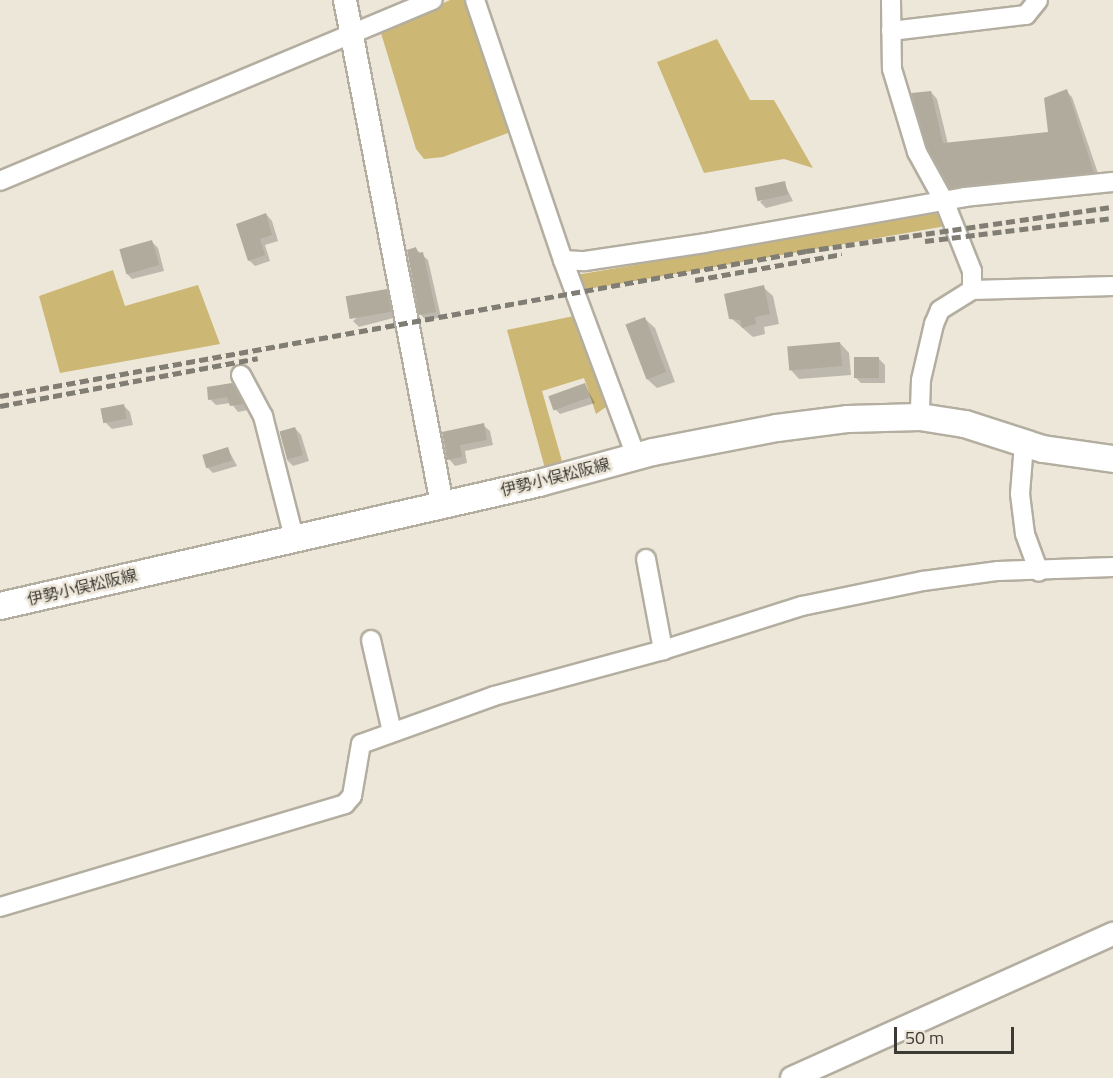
<!DOCTYPE html>
<html>
<head>
<meta charset="utf-8">
<style>
	body { margin:0 }
	#map { position:relative; width:1113px; height:1078px; overflow:hidden; background:#ede7d9; font-family:"Titillium Web","Noto Sans JP",sans-serif }
	div>[style] { position:absolute }
	.green>* { inset:0; background:#cdb775 }
	.shadow>* { inset:0; background:#0003 }
	.building>* { inset:0; background:#b0ab9d; transform-origin:0 0 }
	.roads { filter:drop-shadow(2px 0 #b3aea0) drop-shadow(-2px 0 #b3aea0) drop-shadow(0 2px #b3aea0) drop-shadow(0 -2px #b3aea0) }
	.minor>* { height:18px; margin:-9px; padding:0 9px; transform-origin:9px; border-radius:9px; background:#fff }
	.tertiary>* { height:22px; margin:-11px; padding:0 11px; transform-origin:11px; border-radius:11px; background:#fff }
	.secondary>* { height:26px; margin:-13px; padding:0 13px; transform-origin:13px; border-radius:13px; background:#fff }
	.rail>* { height:4.5px; margin-top:-2.25px; transform-origin:0; background:repeating-linear-gradient(90deg,#807d74 0 9px,transparent 0 13.5px) }
	span { translate:-50% -50%; white-space:nowrap; text-align:center; line-height:1.15; -webkit-text-stroke:5px #ede7d9; paint-order:stroke }
	.street-label { font-size:16px; color:#3c3a34 }
	.scale { position:absolute; left:894px; top:1027px; width:120px; height:27px; box-sizing:border-box; border:3px solid #3c3a34; border-top:0; padding-left:8px; font-size:18px; line-height:21px; white-space:nowrap; color:#3c3a34; -webkit-text-stroke:4px #ede7d9; paint-order:stroke }
</style>
</head>
<body>
<div id="map">
	<div class="green">
		<div style="clip-path:polygon(450px 0,467px 0,511px 132px,443px 157px,424px 159px,416px 149px,381px 33px)"></div>
		<div style="clip-path:polygon(717px 39px,750px 100px,774px 100px,813px 168px,784px 159px,704px 173px,657px 62px)"></div>
		<div style="clip-path:polygon(933px 214px,940px 214px,946px 226px,601px 287px,584px 289px,579px 286px,576px 275px)"></div>
		<div style="clip-path:polygon(113px 270px,125px 306px,198px 285px,220px 344px,60px 373px,39px 296px)"></div>
		<div style="clip-path:polygon(574px 316px,610px 404px,596px 414px,584px 378px,542px 391px,562px 461px,546px 472px,507px 330px)"></div>
	</div>
	<div class="shadow">
		<div style="clip-path:polygon(1066px 91px,1072px 97px,1100px 179px,958px 194px,951px 187px,931px 92px,937px 99px,948px 144px,1050px 133px)"></div>
		<div style="clip-path:polygon(784px 183px,793px 201px,766px 208px,760px 202px)"></div>
		<div style="clip-path:polygon(266px 214px,272px 221px,278px 241px,265px 245px,270px 261px,255px 266px,249px 260px)"></div>
		<div style="clip-path:polygon(152px 242px,158px 248px,164px 271px,132px 279px,126px 273px)"></div>
		<div style="clip-path:polygon(416px 249px,428px 260px,441px 317px,427px 321px,421px 315px)"></div>
		<div style="clip-path:polygon(763px 287px,773px 296px,779px 324px,764px 327px,765px 334px,753px 337px,731px 318px)"></div>
		<div style="clip-path:polygon(386px 291px,393px 297px,397px 317px,359px 327px,353px 321px)"></div>
		<div style="clip-path:polygon(645px 319px,655px 328px,675px 382px,657px 388px,647px 379px)"></div>
		<div style="clip-path:polygon(840px 343px,849px 353px,851px 375px,799px 379px,790px 369px)"></div>
		<div style="clip-path:polygon(879px 359px,885px 365px,885px 383px,861px 383px,855px 377px)"></div>
		<div style="clip-path:polygon(232px 384px,238px 391px,248px 410px,238px 412px,231px 403px,216px 405px,210px 399px)"></div>
		<div style="clip-path:polygon(585px 385px,595px 403px,560px 414px,554px 408px)"></div>
		<div style="clip-path:polygon(124px 406px,130px 412px,133px 425px,112px 429px,106px 423px)"></div>
		<div style="clip-path:polygon(483px 425px,490px 431px,493px 445px,465px 451px,467px 463px,455px 466px,449px 459px,444px 433px)"></div>
		<div style="clip-path:polygon(295px 428px,301px 435px,309px 461px,293px 466px,287px 460px,280px 433px)"></div>
		<div style="clip-path:polygon(228px 449px,237px 466px,213px 473px,207px 467px)"></div>
	</div>
	<div class="building">
		<div style="clip-path:polygon(1067px 89px,1094px 173px,950px 188px,927px 148px,911px 93px,931px 91px,943px 143px,1048px 132px,1044px 98px)"></div>
		<div style="left:785px;top:181px;width:14px;height:31px;rotate:78deg"></div>
		<div style="clip-path:polygon(266px 213px,272px 235px,260px 239px,265px 255px,248px 261px,236px 224px)"></div>
		<div style="left:152px;top:240px;width:26px;height:34px;rotate:74deg"></div>
		<div style="clip-path:polygon(416px 247px,418px 253px,423px 252px,436px 312px,419px 315px,407px 250px)"></div>
		<div style="clip-path:polygon(764px 285px,770px 314px,755px 317px,756px 324px,742px 328px,740px 320px,729px 319px,724px 294px)"></div>
		<div style="left:387px;top:289px;width:23px;height:42px;rotate:80deg"></div>
		<div style="left:645px;top:317px;width:59px;height:21px;rotate:69deg"></div>
		<div style="left:840px;top:342px;width:24px;height:53px;rotate:85deg"></div>
		<div style="left:879px;top:357px;width:21px;height:25px;rotate:90deg"></div>
		<div style="clip-path:polygon(232px 383px,244px 404px,230px 406px,227px 397px,208px 400px,207px 387px)"></div>
		<div style="left:585px;top:383px;width:15px;height:39px;rotate:70deg"></div>
		<div style="left:124px;top:404px;width:15px;height:24px;rotate:79deg"></div>
		<div style="clip-path:polygon(484px 423px,487px 440px,460px 445px,462px 457px,447px 460px,442px 432px)"></div>
		<div style="left:295px;top:427px;width:29px;height:16px;rotate:74deg"></div>
		<div style="left:228px;top:447px;width:14px;height:27px;rotate:73deg"></div>
	</div>
	<div class="roads">
		<div class="minor">
			<div style="left:475px;top:0;width:274px;rotate:71.3deg"></div>
			<div style="left:563px;top:260px;width:209px;rotate:69.6deg"></div>
			<div style="left:891px;top:0;width:69px;rotate:89.2deg"></div>
			<div style="left:892px;top:69px;width:87px;rotate:73.2deg"></div>
			<div style="left:917px;top:152px;width:58px;rotate:61.2deg"></div>
			<div style="left:945px;top:203px;width:73px;rotate:68.3deg"></div>
			<div style="left:972px;top:271px;width:19px;rotate:90deg"></div>
			<div style="left:972px;top:290px;width:38px;rotate:148deg"></div>
			<div style="left:940px;top:310px;width:15px;rotate:113deg"></div>
			<div style="left:934px;top:324px;width:57px;rotate:103.1deg"></div>
			<div style="left:921px;top:380px;width:37px;rotate:92deg"></div>
			<div style="left:891px;top:31px;width:136px;rotate:-6.8deg"></div>
			<div style="left:1026px;top:15px;width:19px;rotate:-51deg"></div>
			<div style="left:0;top:181px;width:469px;rotate:-22.7deg"></div>
			<div style="left:563px;top:260px;width:22px;rotate:3deg"></div>
			<div style="left:585px;top:261px;width:121px;rotate:-8.5deg"></div>
			<div style="left:705px;top:243px;width:264px;rotate:-10deg"></div>
			<div style="left:965px;top:197px;width:149px;rotate:-5.8deg"></div>
			<div style="left:972px;top:290px;width:141px;rotate:-1.6deg"></div>
			<div style="left:241px;top:375px;width:47px;rotate:61.8deg"></div>
			<div style="left:263px;top:416px;width:126px;rotate:75.7deg"></div>
			<div style="left:1024px;top:444px;width:50px;rotate:94.6deg"></div>
			<div style="left:1020px;top:494px;width:40px;rotate:82.9deg"></div>
			<div style="left:1025px;top:534px;width:40px;rotate:69.8deg"></div>
			<div style="left:646px;top:559px;width:93px;rotate:79.4deg"></div>
			<div style="left:371px;top:640px;width:94px;rotate:77.1deg"></div>
			<div style="left:0;top:907px;width:360px;rotate:-16.6deg"></div>
			<div style="left:345px;top:804px;width:11px;rotate:-49deg"></div>
			<div style="left:352px;top:796px;width:53px;rotate:-80.2deg"></div>
			<div style="left:361px;top:744px;width:141px;rotate:-19.8deg"></div>
			<div style="left:494px;top:696px;width:175px;rotate:-15.2deg"></div>
			<div style="left:663px;top:650px;width:146px;rotate:-17.6deg"></div>
			<div style="left:802px;top:606px;width:124px;rotate:-11.7deg"></div>
			<div style="left:923px;top:581px;width:76px;rotate:-7.6deg"></div>
			<div style="left:998px;top:571px;width:115px;rotate:-2deg"></div>
		</div>
		<div class="tertiary">
			<div style="left:345px;top:0;width:513px;rotate:79.11deg"></div>
			<div style="left:792px;top:1078px;width:352px;rotate:-24.2deg"></div>
		</div>
		<div class="secondary">
			<div style="left:0;top:606px;width:553px;rotate:-12.85deg"></div>
			<div style="left:539px;top:483px;width:118px;rotate:-15.2deg"></div>
			<div style="left:653px;top:452px;width:126px;rotate:-11deg"></div>
			<div style="left:777px;top:428px;width:72px;rotate:-7.2deg"></div>
			<div style="left:848px;top:419px;width:72px;rotate:-1.6deg"></div>
			<div style="left:920px;top:417px;width:46px;rotate:8.8deg"></div>
			<div style="left:965px;top:424px;width:82px;rotate:17.8deg"></div>
			<div style="left:1043px;top:449px;width:71px;rotate:8.1deg"></div>
		</div>
	</div>
	<div class="rail">
		<div style="left:925px;top:241px;width:189px;rotate:-7deg"></div>
		<div style="left:695px;top:280px;width:149px;rotate:-10deg"></div>
		<div style="left:0;top:396px;width:819px;rotate:-10.2deg"></div>
		<div style="left:806px;top:251px;width:310px;rotate:-8.2deg"></div>
		<div style="left:0;top:406px;width:262px;rotate:-10.5deg"></div>
	</div>
	<div class="street-label">
		<span style="left:555px;top:477px;rotate:-14deg">伊勢小俣松阪線</span>
		<span style="left:82px;top:587px;rotate:-13deg">伊勢小俣松阪線</span>
	</div>
	<div class="scale">50 m</div>
</div>
</body>
</html>
